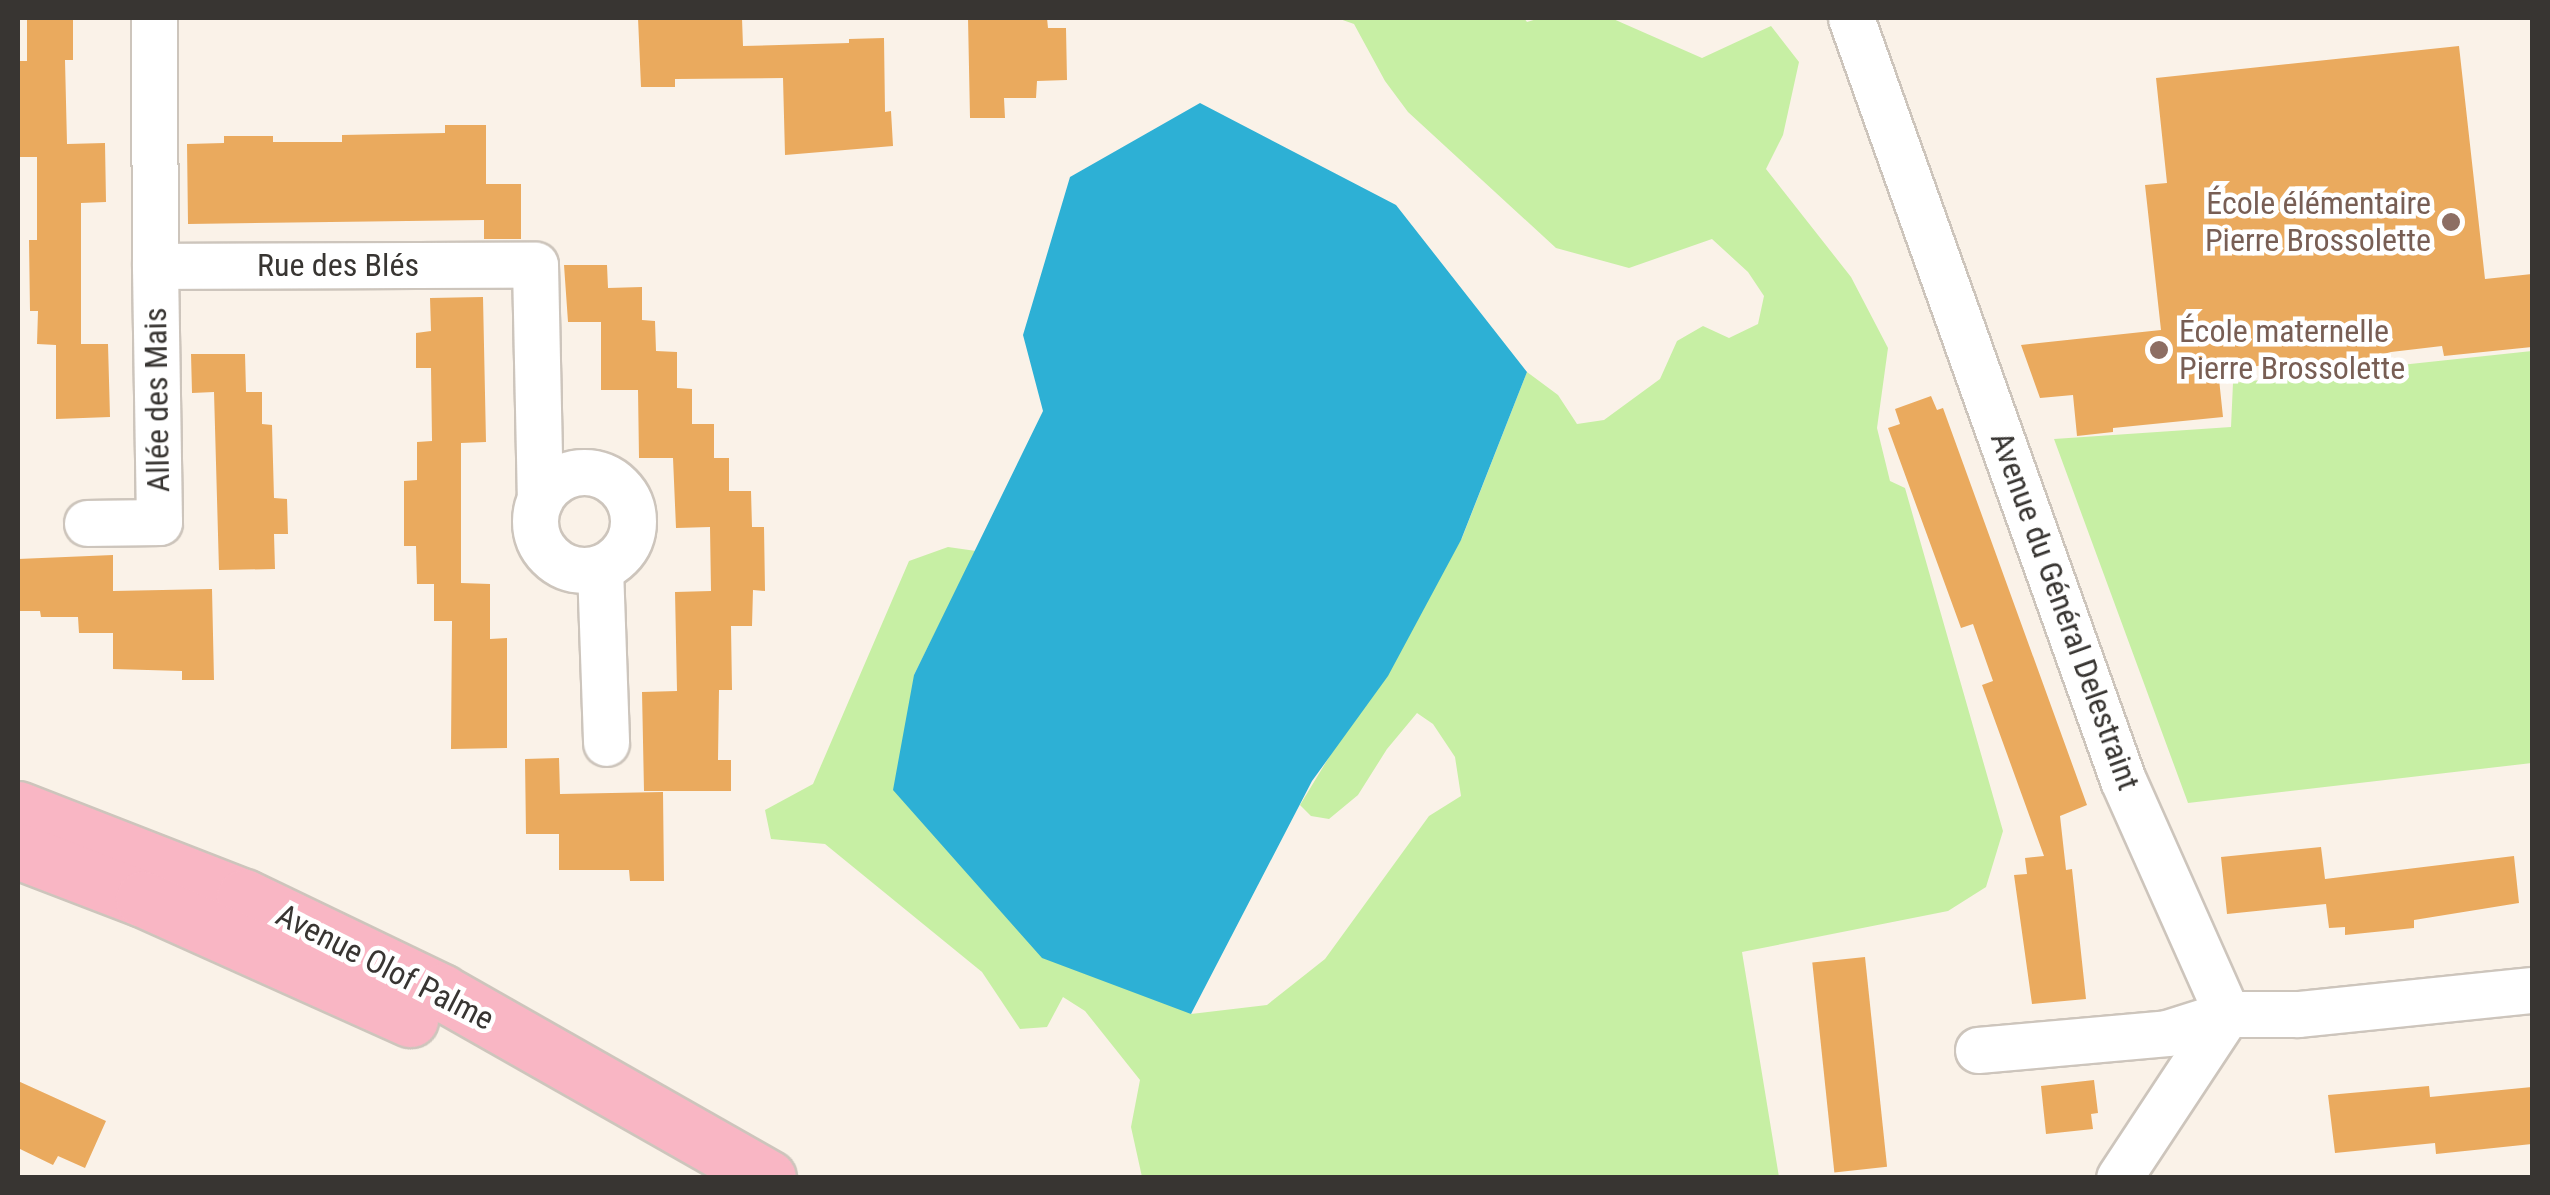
<!DOCTYPE html>
<html>
<head>
<meta charset="utf-8">
<style>
	body { margin:0 }
	#map { position:relative; width:2550px; height:1195px; overflow:hidden; background:#faf2e8; font-family:"Roboto Condensed",sans-serif }
	div>[style] { position:absolute }
	.green>* { inset:0; background:#c7efa4 }
	.water>* { inset:0; background:#2db0d5 }
	.building>* { inset:0; background:#eaaa5e; transform-origin:0 0 }
	.roads { filter:drop-shadow(2px 0 #cdc5bc) drop-shadow(-2px 0 #cdc5bc) drop-shadow(0 2px #cdc5bc) drop-shadow(0 -2px #cdc5bc) }
	.minor>* { height:45px; margin:-22.5px; padding:0 22.5px; transform-origin:22.5px; border-radius:22.5px; background:#fff }
	.minor>.ring { margin:-22.5px; padding:0; box-sizing:content-box; background:none; border:45px solid #fff; border-radius:50% }
	.major>* { height:55px; margin:-27.5px; padding:0 27.5px; transform-origin:27.5px; border-radius:27.5px; background:#f9b6c4 }
	.dots>* { width:28px; height:28px; translate:-50% -50%; box-sizing:border-box; border:5px solid #fff; border-radius:50% }
	span { translate:-50% -50%; white-space:nowrap; text-align:center; line-height:1.15; -webkit-text-stroke:9px #fff; paint-order:stroke }
	.education-label { font-size:32px; color:#785e54 }
	.right { translate:-100% -50%; text-align:right }
	.left { translate:0 -50%; text-align:left }
	.street-label { font-size:32px; color:#383532 }
	.frame { position:absolute; inset:0; border:20px solid #383532; pointer-events:none }
</style>
</head>
<body>
<div id="map">
	<div class="green">
		<div style="clip-path:polygon(1337px 18px,1524px 18px,1527px 22px,1540px 18px,1611px 18px,1702px 58px,1771px 26px,1799px 62px,1783px 135px,1766px 169px,1851px 277px,1888px 348px,1877px 428px,1890px 481px,1905px 488px,2003px 831px,1986px 887px,1948px 911px,1742px 952px,1779px 1177px,1142px 1177px,1131px 1127px,1140px 1080px,1085px 1011px,1063px 997px,1047px 1027px,1020px 1029px,982px 972px,825px 844px,771px 839px,765px 810px,813px 784px,909px 561px,948px 547px,976px 551px,914px 675px,1191px 1014px,1267px 1005px,1325px 959px,1429px 816px,1461px 796px,1455px 757px,1433px 724px,1417px 713px,1387px 749px,1358px 795px,1329px 819px,1311px 816px,1300px 805px,1462px 538px,1527px 372px,1558px 395px,1577px 424px,1604px 420px,1660px 379px,1677px 341px,1703px 326px,1729px 338px,1758px 324px,1764px 296px,1748px 272px,1712px 239px,1629px 268px,1556px 248px,1408px 112px,1385px 81px,1354px 24px)"></div>
		<div style="clip-path:polygon(2532px 351px,2532px 763px,2188px 803px,2054px 439px,2231px 427px,2233px 383px)"></div>
	</div>
	<div class="water">
		<div style="clip-path:polygon(1200px 103px,1396px 205px,1527px 372px,1461px 540px,1388px 676px,1312px 781px,1191px 1014px,1042px 958px,893px 790px,914px 675px,1043px 411px,1023px 335px,1070px 177px)"></div>
	</div>
	<div class="building">
		<div style="clip-path:polygon(27px 18px,73px 18px,73px 60px,65px 60px,67px 144px,105px 143px,106px 202px,81px 203px,81px 344px,108px 344px,110px 417px,56px 419px,56px 345px,37px 344px,38px 311px,30px 311px,29px 240px,37px 240px,37px 157px,18px 157px,18px 61px,27px 61px)"></div>
		<div style="clip-path:polygon(638px 18px,742px 18px,743px 46px,849px 43px,849px 39px,884px 38px,885px 112px,891px 111px,893px 146px,785px 155px,783px 78px,675px 79px,675px 87px,641px 87px)"></div>
		<div style="clip-path:polygon(968px 18px,1047px 18px,1048px 28px,1066px 28px,1067px 80px,1037px 81px,1036px 98px,1004px 98px,1005px 118px,970px 118px)"></div>
		<div style="clip-path:polygon(2459px 46px,2485px 279px,2532px 274px,2532px 347px,2444px 356px,2442px 346px,2391px 352px,2332px 368px,2292px 363px,2235px 368px,2236px 378px,2219px 379px,2223px 417px,2113px 428px,2113px 432px,2077px 436px,2073px 395px,2040px 398px,2021px 345px,2161px 330px,2145px 185px,2167px 183px,2156px 78px)"></div>
		<div style="clip-path:polygon(445px 125px,486px 125px,486px 184px,521px 184px,521px 239px,484px 239px,484px 220px,188px 224px,187px 144px,224px 143px,224px 136px,273px 136px,273px 142px,342px 142px,342px 135px,445px 133px)"></div>
		<div style="clip-path:polygon(564px 265px,607px 265px,608px 288px,642px 287px,642px 320px,655px 321px,656px 351px,677px 352px,677px 388px,692px 389px,692px 424px,714px 424px,714px 458px,729px 458px,729px 491px,751px 491px,752px 527px,764px 527px,765px 591px,753px 590px,752px 626px,731px 626px,732px 690px,719px 690px,718px 760px,731px 760px,731px 791px,644px 791px,642px 692px,677px 691px,675px 592px,711px 591px,710px 527px,676px 528px,673px 458px,639px 458px,638px 390px,601px 390px,601px 322px,568px 322px)"></div>
		<div style="clip-path:polygon(483px 297px,486px 442px,461px 443px,461px 583px,490px 584px,490px 639px,507px 638px,507px 748px,451px 749px,452px 621px,434px 621px,434px 584px,417px 584px,416px 546px,404px 546px,404px 481px,417px 480px,417px 442px,432px 441px,431px 368px,416px 368px,416px 333px,431px 331px,430px 298px)"></div>
		<div style="clip-path:polygon(191px 354px,245px 354px,246px 392px,262px 392px,262px 424px,272px 425px,274px 498px,287px 499px,288px 534px,274px 534px,275px 569px,219px 570px,214px 392px,192px 393px)"></div>
		<div style="clip-path:polygon(1931px 396px,1937px 410px,1943px 408px,2087px 805px,2060px 816px,2066px 870px,2072px 869px,2086px 999px,2032px 1004px,2014px 875px,2027px 874px,2025px 858px,2044px 856px,1982px 685px,1993px 681px,1973px 624px,1961px 628px,1888px 428px,1900px 424px,1895px 409px)"></div>
		<div style="clip-path:polygon(113px 555px,113px 591px,212px 589px,214px 680px,182px 680px,182px 671px,113px 669px,113px 633px,79px 633px,78px 617px,41px 617px,40px 611px,18px 611px,18px 559px)"></div>
		<div style="clip-path:polygon(559px 758px,560px 794px,663px 792px,664px 881px,630px 881px,629px 870px,559px 870px,559px 834px,526px 834px,525px 759px)"></div>
		<div style="clip-path:polygon(2321px 847px,2325px 879px,2514px 856px,2519px 903px,2414px 920px,2414px 928px,2345px 935px,2345px 927px,2329px 928px,2326px 904px,2227px 914px,2221px 857px)"></div>
		<div style="left:1865px;top:957px;width:211px;height:53px;rotate:84deg"></div>
		<div style="clip-path:polygon(2094px 1080px,2098px 1113px,2091px 1114px,2093px 1129px,2046px 1134px,2041px 1086px)"></div>
		<div style="clip-path:polygon(18px 1081px,106px 1121px,85px 1168px,58px 1156px,53px 1165px,18px 1148px)"></div>
		<div style="clip-path:polygon(2429px 1086px,2430px 1097px,2532px 1087px,2532px 1144px,2436px 1154px,2435px 1143px,2335px 1153px,2328px 1095px)"></div>
	</div>
	<div class="roads">
		<div class="minor">
			<div style="left:154px;top:18px;width:248px;rotate:89.8deg"></div>
			<div style="left:155px;top:266px;width:380px;rotate:-0.2deg"></div>
			<div style="left:535px;top:265px;width:235px;rotate:88.8deg"></div>
			<div style="left:1851px;top:18px;width:809px;rotate:70.36deg"></div>
			<div style="left:2123px;top:780px;width:256px;rotate:66deg"></div>
			<div style="left:2227px;top:1014px;width:196px;rotate:123.4deg"></div>
			<div class="ring" style="left:535px;top:472px;width:53px;height:53px"></div>
			<div style="left:87px;top:523px;width:72px;rotate:-0.8deg"></div>
			<div style="left:159px;top:522px;width:256px;rotate:-90.9deg"></div>
			<div style="left:600px;top:568px;width:175px;rotate:88deg"></div>
			<div style="left:1978px;top:1050px;width:190px;rotate:-5.1deg"></div>
			<div style="left:2167px;top:1033px;width:63px;rotate:-17.6deg"></div>
			<div style="left:2227px;top:1014px;width:71px"></div>
			<div style="left:2298px;top:1014px;width:235px;rotate:-5.9deg"></div>
		</div>
		<div class="major">
			<div style="left:18px;top:809px;width:243px;rotate:21.3deg"></div>
			<div style="left:244px;top:897px;width:219px;rotate:25.7deg"></div>
			<div style="left:441px;top:992px;width:376px;rotate:29.6deg"></div>
			<div style="left:18px;top:851px;width:134px;rotate:21deg"></div>
			<div style="left:143px;top:899px;width:293px;rotate:24.2deg"></div>
		</div>
	</div>
	<div class="dots">
		<div style="left:2451px;top:222px;background:#8d6e63"></div>
		<div style="left:2159px;top:350px;background:#8d6e63"></div>
	</div>
	<div class="education-label">
		<span class="right" style="left:2431px;top:222px">École élémentaire<br>Pierre Brossolette</span>
		<span class="left" style="left:2179px;top:350px">École maternelle<br>Pierre Brossolette</span>
	</div>
	<div class="street-label">
		<span style="left:338px;top:265px">Rue des Blés</span>
		<span style="left:157px;top:400px;rotate:-91deg">Allée des Mais</span>
		<span style="left:2065px;top:611px;rotate:70deg">Avenue du Général Delestraint</span>
		<span style="left:385px;top:967px;rotate:27deg">Avenue Olof Palme</span>
	</div>
	<div class="frame"></div>
</div>
</body>
</html>
